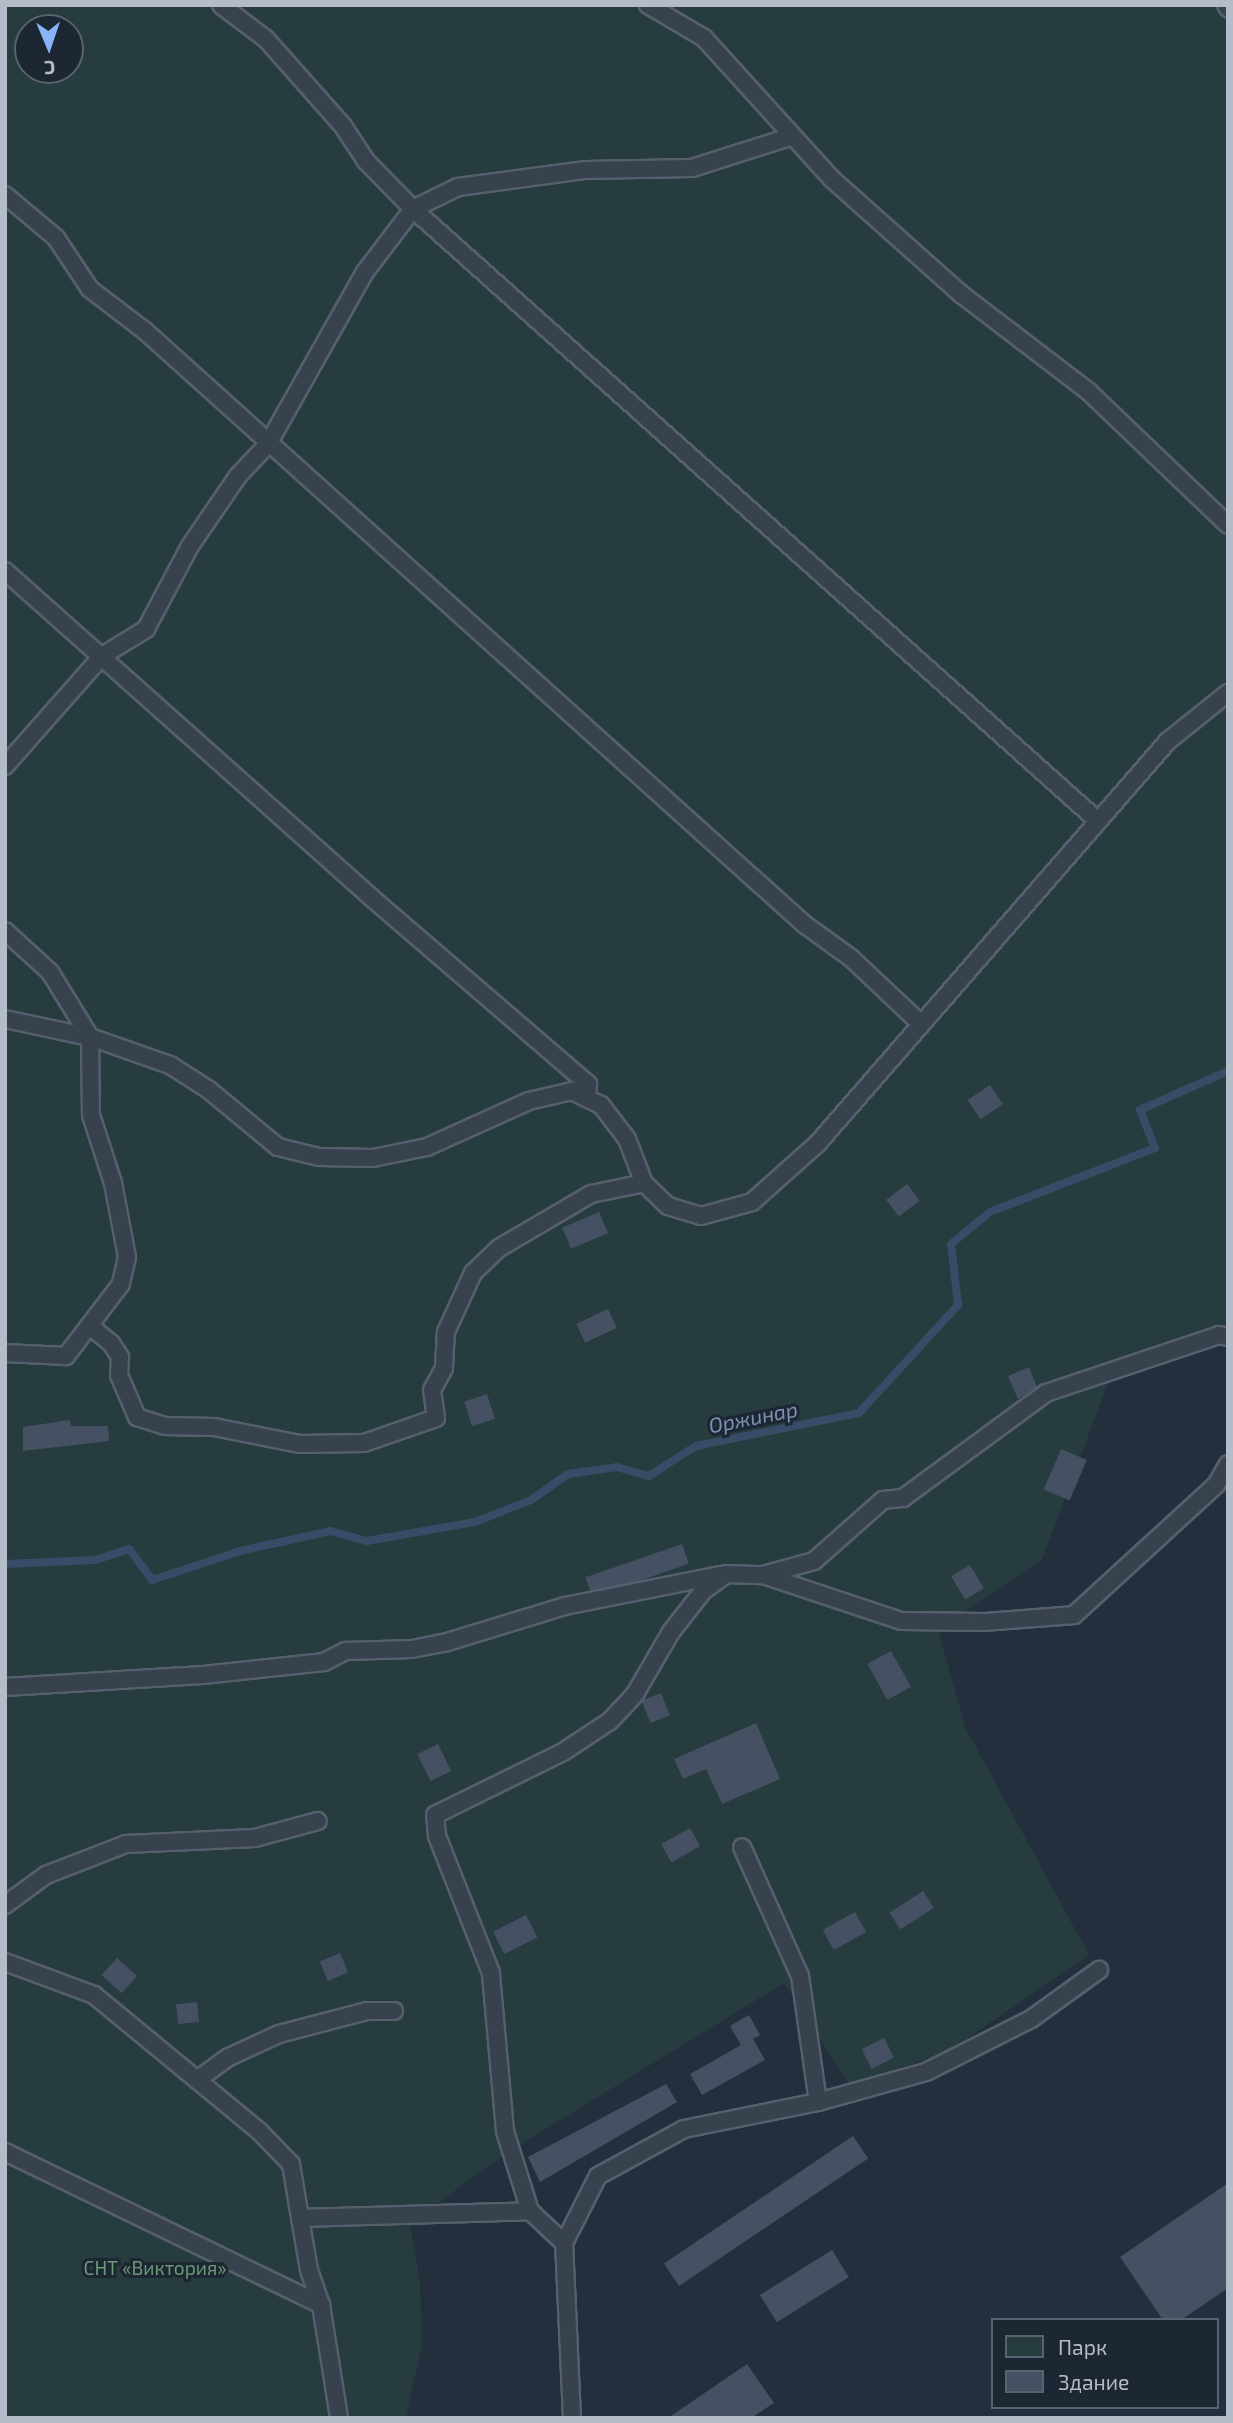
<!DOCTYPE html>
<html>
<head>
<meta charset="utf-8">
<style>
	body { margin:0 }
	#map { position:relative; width:1233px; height:2423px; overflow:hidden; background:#242f3e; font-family:"Exo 2",sans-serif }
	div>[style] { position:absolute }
	.green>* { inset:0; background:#263c3f }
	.stream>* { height:8px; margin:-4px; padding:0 4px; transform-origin:4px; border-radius:4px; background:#394c67 }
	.building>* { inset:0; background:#455162; transform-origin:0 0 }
	.roads { filter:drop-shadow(2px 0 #565f6c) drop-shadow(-2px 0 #565f6c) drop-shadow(0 2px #565f6c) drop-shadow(0 -2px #565f6c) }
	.service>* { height:16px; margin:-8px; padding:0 8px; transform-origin:8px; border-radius:8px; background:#38414e }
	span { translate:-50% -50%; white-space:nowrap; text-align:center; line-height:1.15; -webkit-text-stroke:6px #1d2633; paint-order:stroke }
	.park-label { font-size:19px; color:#6b9a76 }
	.water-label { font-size:21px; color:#7c92b1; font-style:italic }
	.frame { position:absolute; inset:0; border:7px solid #b4bcc9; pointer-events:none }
	.legend { position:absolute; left:991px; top:2318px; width:228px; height:91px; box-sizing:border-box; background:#1d2633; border:2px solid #59626f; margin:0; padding:9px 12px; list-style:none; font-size:21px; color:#b4bcc9 }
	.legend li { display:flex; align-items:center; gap:14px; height:35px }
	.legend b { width:35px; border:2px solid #59626f }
	.north { position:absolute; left:14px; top:14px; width:70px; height:70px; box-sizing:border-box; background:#1d2633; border:2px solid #59626f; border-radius:50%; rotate:178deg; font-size:19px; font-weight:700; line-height:28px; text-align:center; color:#b4bcc9 }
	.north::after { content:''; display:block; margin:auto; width:24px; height:32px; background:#8ab4f8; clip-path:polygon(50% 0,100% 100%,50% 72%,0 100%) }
</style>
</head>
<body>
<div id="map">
	<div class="green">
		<div style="clip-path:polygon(evenodd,5px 5px,1228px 5px,1228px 1342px,1112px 1372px,1042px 1560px,938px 1629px,965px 1727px,1089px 1955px,949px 2051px,850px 2086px,784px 1983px,508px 2152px,410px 2223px,420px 2282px,422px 2344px,406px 2418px,5px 2418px,5px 5px,28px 28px,70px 28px,70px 70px,28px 70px,28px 28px)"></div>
	</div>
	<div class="stream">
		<div style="left:5px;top:1564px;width:90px;rotate:-2.5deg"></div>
		<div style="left:95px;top:1560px;width:36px;rotate:-18deg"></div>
		<div style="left:129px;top:1549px;width:39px;rotate:53deg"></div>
		<div style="left:152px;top:1580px;width:93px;rotate:-18.2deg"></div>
		<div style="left:240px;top:1551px;width:93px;rotate:-12.4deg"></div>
		<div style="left:331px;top:1531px;width:37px;rotate:16deg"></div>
		<div style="left:367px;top:1541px;width:110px;rotate:-10deg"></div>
		<div style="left:475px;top:1522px;width:60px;rotate:-21.4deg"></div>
		<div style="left:531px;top:1500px;width:45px;rotate:-35.1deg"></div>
		<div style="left:568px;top:1474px;width:49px;rotate:-8.1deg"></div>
		<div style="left:617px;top:1467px;width:33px;rotate:16deg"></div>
		<div style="left:649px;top:1476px;width:56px;rotate:-32.6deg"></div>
		<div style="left:696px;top:1446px;width:166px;rotate:-11.4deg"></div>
		<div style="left:859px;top:1413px;width:147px;rotate:-47.5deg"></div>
		<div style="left:958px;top:1305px;width:61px;rotate:-96.5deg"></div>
		<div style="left:951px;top:1244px;width:50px;rotate:-39.4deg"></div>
		<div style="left:990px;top:1212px;width:177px;rotate:-21.2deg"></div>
		<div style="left:1155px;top:1148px;width:41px;rotate:-111.5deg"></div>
		<div style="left:1140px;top:1110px;width:96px;rotate:-23.9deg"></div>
	</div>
	<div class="building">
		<div style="left:990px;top:1085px;width:23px;height:27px;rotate:56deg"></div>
		<div style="left:907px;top:1184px;width:21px;height:26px;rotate:53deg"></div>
		<div style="left:599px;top:1212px;width:23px;height:40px;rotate:67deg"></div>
		<div style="left:608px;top:1309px;width:21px;height:35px;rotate:65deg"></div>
		<div style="clip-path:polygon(1029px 1367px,1037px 1387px,1018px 1399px,1008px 1376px)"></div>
		<div style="left:487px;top:1394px;width:26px;height:24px;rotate:72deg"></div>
		<div style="clip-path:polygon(70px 1420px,71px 1426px,108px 1426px,109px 1441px,23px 1451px,23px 1427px)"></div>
		<div style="left:1061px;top:1449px;width:28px;height:44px;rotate:23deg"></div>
		<div style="left:682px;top:1544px;width:21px;height:102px;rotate:71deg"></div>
		<div style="left:970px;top:1565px;width:27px;height:22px;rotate:59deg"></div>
		<div style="left:891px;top:1651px;width:41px;height:27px;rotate:61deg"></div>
		<div style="left:661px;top:1693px;width:24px;height:21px;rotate:68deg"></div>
		<div style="clip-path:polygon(756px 1723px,780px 1779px,722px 1804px,706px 1769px,683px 1779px,674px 1759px)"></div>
		<div style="left:438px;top:1744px;width:30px;height:23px;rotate:64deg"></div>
		<div style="left:690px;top:1828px;width:21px;height:33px;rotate:61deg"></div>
		<div style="left:923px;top:1891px;width:20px;height:40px;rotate:57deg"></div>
		<div style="left:855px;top:1912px;width:23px;height:37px;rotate:61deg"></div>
		<div style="left:526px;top:1915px;width:25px;height:37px;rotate:63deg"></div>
		<div style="left:340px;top:1953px;width:21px;height:22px;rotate:67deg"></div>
		<div style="left:117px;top:1958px;width:27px;height:23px;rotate:42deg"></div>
		<div style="left:197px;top:2002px;width:20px;height:21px;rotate:84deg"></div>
		<div style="clip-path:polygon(749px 2015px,760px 2035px,753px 2039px,765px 2060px,702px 2095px,690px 2074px,741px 2045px,730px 2026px)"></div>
		<div style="left:884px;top:2038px;width:22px;height:25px;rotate:63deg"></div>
		<div style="clip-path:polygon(666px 2084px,677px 2102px,540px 2182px,528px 2157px)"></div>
		<div style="left:853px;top:2136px;width:27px;height:228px;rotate:56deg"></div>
		<div style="clip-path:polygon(1228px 2183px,1228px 2288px,1181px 2320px,1163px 2320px,1120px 2257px)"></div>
		<div style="left:832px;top:2250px;width:32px;height:85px;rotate:58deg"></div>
		<div style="clip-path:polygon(747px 2364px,774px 2403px,751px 2418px,668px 2418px)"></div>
	</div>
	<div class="roads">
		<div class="service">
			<div style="left:221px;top:5px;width:56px;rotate:37.1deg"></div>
			<div style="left:266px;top:39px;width:116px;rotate:48.5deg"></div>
			<div style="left:343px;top:126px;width:42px;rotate:56.7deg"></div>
			<div style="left:366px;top:161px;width:67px;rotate:45.6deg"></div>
			<div style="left:413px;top:209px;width:919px;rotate:41.78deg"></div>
			<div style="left:648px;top:5px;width:65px;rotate:30.5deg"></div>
			<div style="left:704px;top:38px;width:190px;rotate:47.8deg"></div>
			<div style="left:832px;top:179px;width:173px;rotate:41.7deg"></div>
			<div style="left:961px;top:294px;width:161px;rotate:37.4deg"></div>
			<div style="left:1089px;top:392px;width:192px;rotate:43.7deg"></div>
			<div style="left:1226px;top:5px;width:4px;rotate:56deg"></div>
			<div style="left:5px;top:195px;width:67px;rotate:40.1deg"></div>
			<div style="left:56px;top:238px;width:61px;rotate:56.3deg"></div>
			<div style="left:90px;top:289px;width:69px;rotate:37.4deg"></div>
			<div style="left:145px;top:331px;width:887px;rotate:41.98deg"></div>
			<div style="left:804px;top:924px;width:58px;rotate:35.9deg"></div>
			<div style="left:851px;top:958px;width:95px;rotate:43.3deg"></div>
			<div style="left:5px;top:571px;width:493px;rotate:41.7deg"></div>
			<div style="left:373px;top:899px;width:284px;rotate:40.7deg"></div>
			<div style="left:588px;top:1084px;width:14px;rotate:94deg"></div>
			<div style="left:5px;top:766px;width:147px;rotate:-48.6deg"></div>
			<div style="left:102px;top:656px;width:52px;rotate:-31.5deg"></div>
			<div style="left:146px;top:629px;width:94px;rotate:-62.1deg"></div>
			<div style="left:190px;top:546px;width:85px;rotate:-55.6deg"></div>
			<div style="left:238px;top:476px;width:44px;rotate:-46.8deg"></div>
			<div style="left:268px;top:444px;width:197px;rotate:-60.6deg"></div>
			<div style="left:365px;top:272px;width:79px;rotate:-52.7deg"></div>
			<div style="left:413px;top:209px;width:50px;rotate:-26.1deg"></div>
			<div style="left:458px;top:187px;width:129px;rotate:-7.6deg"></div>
			<div style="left:586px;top:170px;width:106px;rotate:-1.1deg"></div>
			<div style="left:692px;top:168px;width:103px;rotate:-17.6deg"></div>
			<div style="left:5px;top:931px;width:61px;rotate:42.3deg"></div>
			<div style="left:50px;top:972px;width:76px;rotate:58.4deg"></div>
			<div style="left:90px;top:1037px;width:78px;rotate:89.3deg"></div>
			<div style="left:91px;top:1115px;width:71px;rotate:72.1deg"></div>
			<div style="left:113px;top:1183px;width:75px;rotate:79.3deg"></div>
			<div style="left:127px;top:1257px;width:28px;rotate:103deg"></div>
			<div style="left:121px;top:1284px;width:91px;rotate:127.4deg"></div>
			<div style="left:66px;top:1356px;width:61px;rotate:-177.2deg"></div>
			<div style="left:5px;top:1019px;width:87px;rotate:12deg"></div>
			<div style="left:90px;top:1037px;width:85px;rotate:19.3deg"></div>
			<div style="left:170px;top:1065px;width:46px;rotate:32.7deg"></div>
			<div style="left:209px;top:1090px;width:89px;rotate:39.6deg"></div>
			<div style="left:278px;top:1147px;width:42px;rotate:13.7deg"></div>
			<div style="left:319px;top:1157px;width:54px;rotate:1.1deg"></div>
			<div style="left:373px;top:1158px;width:55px;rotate:-11.5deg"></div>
			<div style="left:427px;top:1147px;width:112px;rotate:-24.3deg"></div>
			<div style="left:529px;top:1101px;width:44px;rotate:-13.1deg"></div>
			<div style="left:572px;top:1091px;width:32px;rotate:26deg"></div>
			<div style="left:601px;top:1105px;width:43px;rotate:52.6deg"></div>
			<div style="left:627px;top:1139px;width:47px;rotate:68.9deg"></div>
			<div style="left:644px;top:1183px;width:33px;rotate:44deg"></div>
			<div style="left:668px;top:1206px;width:34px;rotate:17deg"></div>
			<div style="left:701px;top:1216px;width:53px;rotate:-15.4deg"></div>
			<div style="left:752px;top:1202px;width:89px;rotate:-41.8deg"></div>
			<div style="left:818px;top:1143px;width:533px;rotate:-48.96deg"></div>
			<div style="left:1168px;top:741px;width:77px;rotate:-38.7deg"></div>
			<div style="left:91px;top:1327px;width:26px;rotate:39deg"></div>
			<div style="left:111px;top:1343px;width:17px;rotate:57deg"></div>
			<div style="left:120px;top:1357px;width:18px;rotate:93deg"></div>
			<div style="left:119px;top:1375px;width:46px;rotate:66.8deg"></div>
			<div style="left:137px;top:1417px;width:29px;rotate:18deg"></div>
			<div style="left:165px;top:1426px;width:49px;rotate:1.2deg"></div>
			<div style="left:214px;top:1427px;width:88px;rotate:11.2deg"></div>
			<div style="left:300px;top:1444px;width:64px;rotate:-0.9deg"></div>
			<div style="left:364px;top:1443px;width:76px;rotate:-19.1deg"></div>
			<div style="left:436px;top:1418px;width:28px;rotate:-98deg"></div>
			<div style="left:432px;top:1390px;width:25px;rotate:-61deg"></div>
			<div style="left:444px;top:1368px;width:36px;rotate:-87deg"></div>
			<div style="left:446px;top:1332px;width:65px;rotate:-65.4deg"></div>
			<div style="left:473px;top:1273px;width:36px;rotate:-44deg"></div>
			<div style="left:499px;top:1248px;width:107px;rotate:-30.4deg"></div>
			<div style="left:591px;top:1194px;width:54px;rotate:-11.7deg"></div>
			<div style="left:763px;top:1575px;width:53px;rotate:-15.4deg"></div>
			<div style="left:814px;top:1561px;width:92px;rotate:-41.5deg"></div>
			<div style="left:883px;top:1500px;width:20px;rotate:-6deg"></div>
			<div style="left:903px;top:1498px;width:177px;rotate:-36.3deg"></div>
			<div style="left:1046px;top:1393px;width:182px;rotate:-18.5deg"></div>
			<div style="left:1219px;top:1335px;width:9px;rotate:13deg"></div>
			<div style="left:5px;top:1687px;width:198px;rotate:-3.5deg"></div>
			<div style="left:203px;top:1675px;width:122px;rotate:-6.1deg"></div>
			<div style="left:324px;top:1662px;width:25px;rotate:-27deg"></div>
			<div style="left:346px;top:1651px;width:66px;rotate:-1.7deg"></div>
			<div style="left:412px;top:1649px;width:33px;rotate:-11deg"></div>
			<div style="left:444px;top:1643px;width:127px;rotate:-17deg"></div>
			<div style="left:565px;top:1606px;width:158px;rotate:-11.3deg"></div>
			<div style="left:5px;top:1905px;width:51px;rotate:-36.2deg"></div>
			<div style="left:46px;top:1875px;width:86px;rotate:-21.2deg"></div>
			<div style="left:126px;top:1844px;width:129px;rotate:-2.7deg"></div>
			<div style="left:255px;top:1838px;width:65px;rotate:-15.1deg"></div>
			<div style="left:5px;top:1962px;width:95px;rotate:20.3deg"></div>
			<div style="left:94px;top:1995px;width:214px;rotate:39.5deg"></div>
			<div style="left:259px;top:2131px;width:46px;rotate:45.9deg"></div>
			<div style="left:291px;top:2164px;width:55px;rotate:80.5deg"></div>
			<div style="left:300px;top:2218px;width:230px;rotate:-1.7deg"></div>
			<div style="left:197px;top:2080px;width:39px;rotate:-36deg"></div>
			<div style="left:229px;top:2057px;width:55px;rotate:-24.7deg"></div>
			<div style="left:279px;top:2034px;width:91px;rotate:-14.6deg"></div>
			<div style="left:367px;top:2011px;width:27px"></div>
			<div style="left:818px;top:2102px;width:112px;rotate:-15.5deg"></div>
			<div style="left:926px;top:2072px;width:118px;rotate:-26.8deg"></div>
			<div style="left:1031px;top:2019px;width:84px;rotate:-35.8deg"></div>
			<div style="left:5px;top:2152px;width:351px;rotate:25.8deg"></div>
			<div style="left:321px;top:2305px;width:114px;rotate:80.9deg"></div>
			<div style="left:300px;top:2218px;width:53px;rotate:80.2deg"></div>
			<div style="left:309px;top:2270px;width:37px;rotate:71deg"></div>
			<div style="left:564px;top:2243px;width:47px;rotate:-136.7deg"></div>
			<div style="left:530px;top:2211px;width:84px;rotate:-107.4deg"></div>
			<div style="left:505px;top:2131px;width:159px;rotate:-95.1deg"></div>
			<div style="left:491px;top:1973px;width:147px;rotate:-111.5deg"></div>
			<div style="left:437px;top:1836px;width:21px;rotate:-95deg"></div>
			<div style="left:435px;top:1815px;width:143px;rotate:-26.2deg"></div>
			<div style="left:563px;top:1752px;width:56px;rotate:-33.4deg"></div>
			<div style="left:610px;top:1721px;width:37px;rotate:-47deg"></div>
			<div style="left:635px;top:1694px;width:72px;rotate:-59.9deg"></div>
			<div style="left:671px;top:1632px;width:52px;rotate:-52deg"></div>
			<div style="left:703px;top:1591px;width:29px;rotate:-36deg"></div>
			<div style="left:726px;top:1574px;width:37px;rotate:2deg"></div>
			<div style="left:763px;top:1575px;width:145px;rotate:18.4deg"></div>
			<div style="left:901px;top:1621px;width:83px;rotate:0.7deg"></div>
			<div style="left:984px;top:1622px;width:90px;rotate:-4.4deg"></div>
			<div style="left:1074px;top:1615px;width:193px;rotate:-42.5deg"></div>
			<div style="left:1216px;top:1485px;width:24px;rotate:-60deg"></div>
			<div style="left:572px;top:2418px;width:175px;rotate:-92.6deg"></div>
			<div style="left:564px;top:2243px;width:75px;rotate:-63.1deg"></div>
			<div style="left:598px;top:2176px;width:98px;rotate:-28.7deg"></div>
			<div style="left:684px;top:2129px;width:137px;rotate:-11.4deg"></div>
			<div style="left:818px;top:2102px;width:127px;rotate:-98.1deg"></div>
			<div style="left:800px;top:1976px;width:141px;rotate:-114.2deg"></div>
		</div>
	</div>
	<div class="park-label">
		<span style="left:155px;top:2268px">СНТ «Виктория»</span>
	</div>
	<div class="water-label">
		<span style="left:753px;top:1417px;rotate:-11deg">Оржинар</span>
	</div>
	<div class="frame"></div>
	<ul class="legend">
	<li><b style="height:19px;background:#263c3f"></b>Парк</li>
	<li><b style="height:19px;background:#455162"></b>Здание</li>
	</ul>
	<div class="north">С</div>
</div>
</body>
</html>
